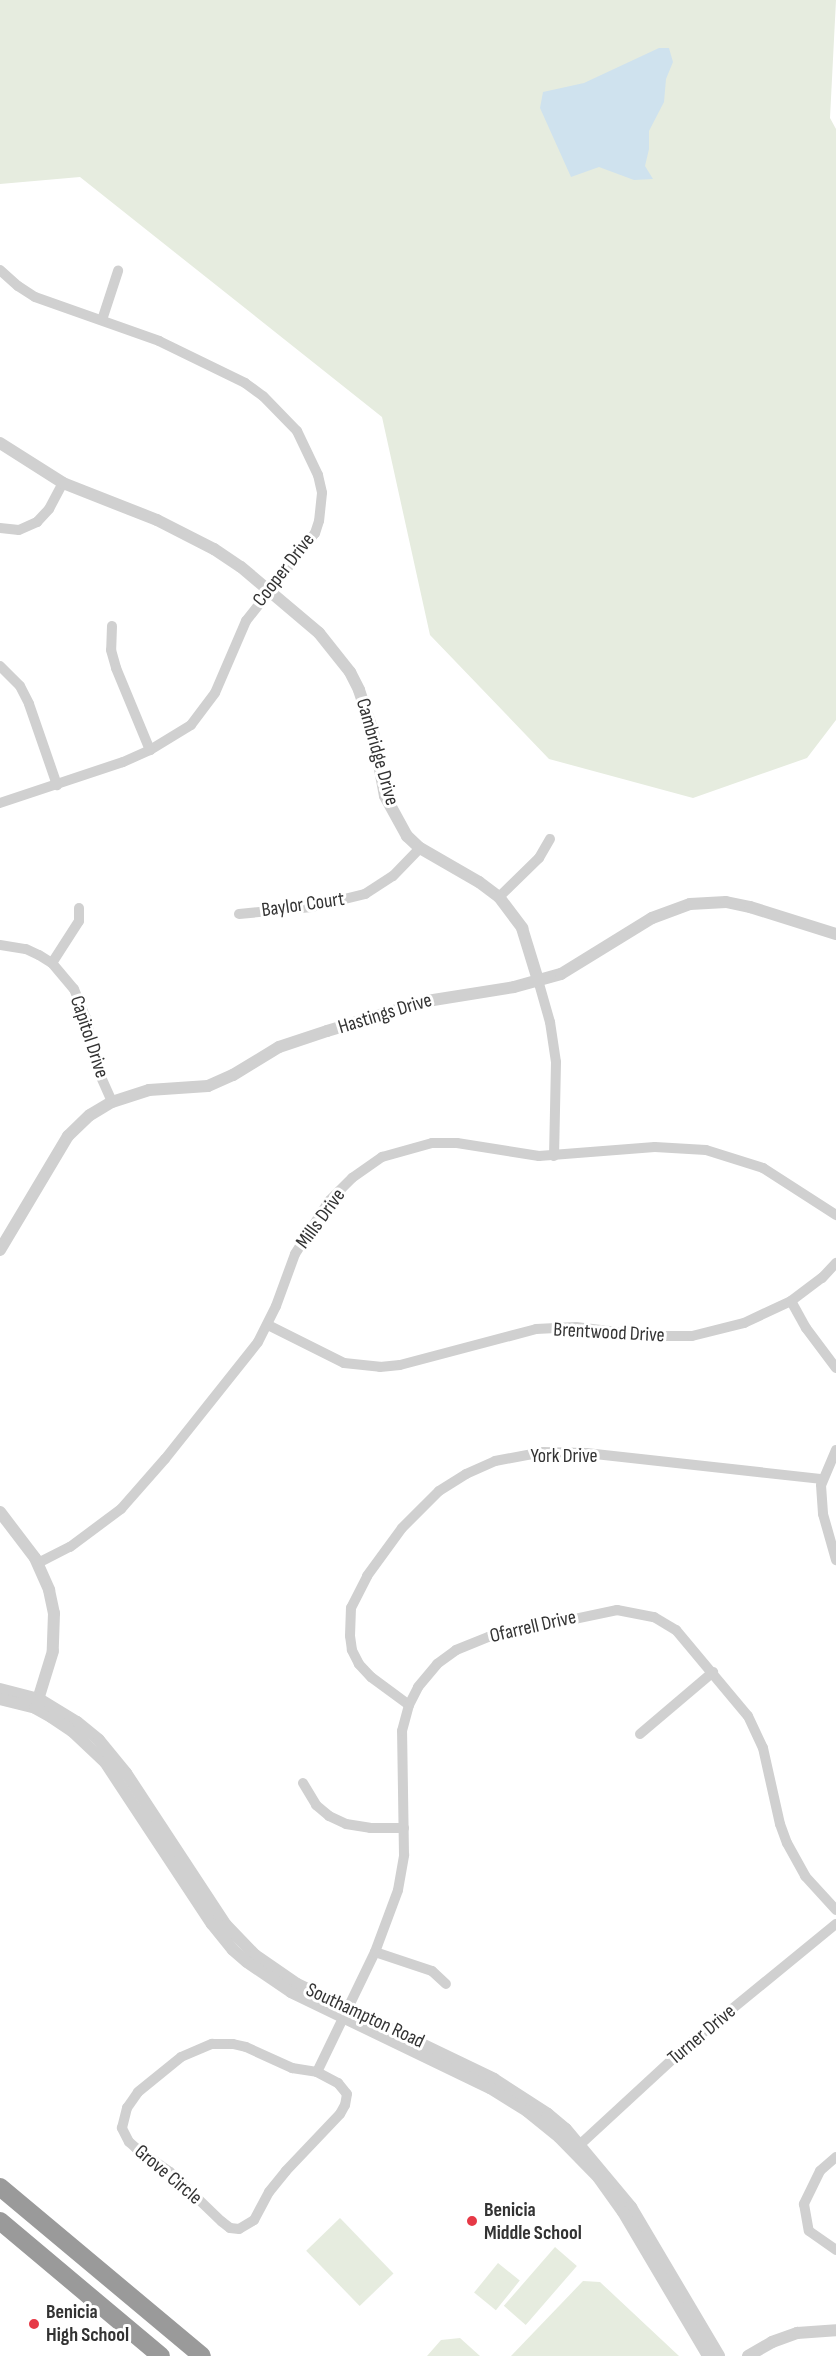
<!DOCTYPE html>
<html>
<head>
<meta charset="utf-8">
<style>
	body { margin:0 }
	#map { position:relative; width:836px; height:2356px; overflow:hidden; background:#fff; font-family:"Sofia Sans Condensed",sans-serif }
	div>[style] { position:absolute }
	.green>* { inset:0; background:#e6ecdf; transform-origin:0 0 }
	.water>* { inset:0; background:#cfe2ee }
	.minor>* { height:10px; margin:-5px; padding:0 5px; transform-origin:5px; border-radius:5px; background:#d0d0d0 }
	.tertiary>* { height:12px; margin:-6px; padding:0 6px; transform-origin:6px; border-radius:6px; background:#d0d0d0 }
	.motorway>* { height:18px; margin:-9px; padding:0 9px; transform-origin:9px; border-radius:9px; background:#9a9a9a }
	.dots>* { width:16px; height:16px; translate:-50% -50%; box-sizing:border-box; border:3px solid #fff; border-radius:50% }
	span { translate:-50% -50%; white-space:nowrap; text-align:center; line-height:1.15; -webkit-text-stroke:6px #fff; paint-order:stroke }
	.street-label { font-size:20px; color:#333 }
	.poi-label { font-size:20px; color:#333; font-weight:700 }
	.left { translate:0 -50%; text-align:left }
</style>
</head>
<body>
<div id="map">
	<div class="green">
		<div style="clip-path:polygon(0 0,836px 0,830px 118px,836px 129px,836px 720px,807px 758px,693px 798px,549px 759px,430px 635px,382px 417px,80px 177px,0 184px)"></div>
		<div style="left:340px;top:2218px;width:77px;height:47px;rotate:46deg"></div>
		<div style="left:555px;top:2247px;width:29px;height:78px;rotate:41deg"></div>
		<div style="left:498px;top:2263px;width:28px;height:38px;rotate:39deg"></div>
		<div style="clip-path:polygon(583px 2281px,600px 2282px,679px 2356px,511px 2356px)"></div>
		<div style="clip-path:polygon(460px 2338px,480px 2356px,427px 2356px,441px 2340px)"></div>
	</div>
	<div class="water">
		<div style="clip-path:polygon(659px 48px,669px 48px,673px 62px,666px 79px,664px 102px,649px 131px,649px 149px,645px 166px,653px 179px,634px 180px,599px 167px,571px 177px,540px 108px,543px 92px,584px 83px)"></div>
	</div>
	<div class="minor">
		<div style="left:0;top:270px;width:24px;rotate:42deg"></div>
		<div style="left:18px;top:286px;width:20px;rotate:33deg"></div>
		<div style="left:35px;top:297px;width:132px;rotate:19.5deg"></div>
		<div style="left:159px;top:341px;width:96px;rotate:26deg"></div>
		<div style="left:245px;top:383px;width:22px;rotate:36deg"></div>
		<div style="left:263px;top:396px;width:49px;rotate:45.8deg"></div>
		<div style="left:297px;top:431px;width:49px;rotate:64.5deg"></div>
		<div style="left:318px;top:475px;width:18px;rotate:77deg"></div>
		<div style="left:322px;top:493px;width:28px;rotate:96deg"></div>
		<div style="left:319px;top:521px;width:13px;rotate:108deg"></div>
		<div style="left:315px;top:533px;width:112px;rotate:128.1deg"></div>
		<div style="left:246px;top:621px;width:78px;rotate:113.3deg"></div>
		<div style="left:215px;top:693px;width:40px;rotate:127deg"></div>
		<div style="left:191px;top:725px;width:48px;rotate:148.6deg"></div>
		<div style="left:150px;top:750px;width:30px;rotate:156deg"></div>
		<div style="left:123px;top:762px;width:130px;rotate:161.6deg"></div>
		<div style="left:102px;top:320px;width:52px;rotate:-71.9deg"></div>
		<div style="left:0;top:528px;width:19px;rotate:6deg"></div>
		<div style="left:19px;top:530px;width:20px;rotate:-24deg"></div>
		<div style="left:37px;top:522px;width:18px;rotate:-47deg"></div>
		<div style="left:49px;top:509px;width:30px;rotate:-62deg"></div>
		<div style="left:112px;top:626px;width:24px;rotate:92deg"></div>
		<div style="left:111px;top:650px;width:19px;rotate:74deg"></div>
		<div style="left:116px;top:668px;width:89px;rotate:67.5deg"></div>
		<div style="left:0;top:666px;width:28px;rotate:45deg"></div>
		<div style="left:20px;top:686px;width:20px;rotate:63deg"></div>
		<div style="left:29px;top:704px;width:86px;rotate:70.9deg"></div>
		<div style="left:499px;top:897px;width:56px;rotate:-44.3deg"></div>
		<div style="left:539px;top:858px;width:22px;rotate:-60deg"></div>
		<div style="left:239px;top:914px;width:73px;rotate:-5.5deg"></div>
		<div style="left:312px;top:907px;width:55px;rotate:-13.8deg"></div>
		<div style="left:365px;top:894px;width:33px;rotate:-33deg"></div>
		<div style="left:393px;top:876px;width:39px;rotate:-46deg"></div>
		<div style="left:0;top:945px;width:26px;rotate:9deg"></div>
		<div style="left:26px;top:949px;width:14px;rotate:25deg"></div>
		<div style="left:39px;top:955px;width:15px;rotate:32deg"></div>
		<div style="left:52px;top:963px;width:34px;rotate:50deg"></div>
		<div style="left:74px;top:989px;width:31px;rotate:68deg"></div>
		<div style="left:86px;top:1018px;width:51px;rotate:77.6deg"></div>
		<div style="left:97px;top:1068px;width:37px;rotate:66deg"></div>
		<div style="left:52px;top:963px;width:50px;rotate:-57.3deg"></div>
		<div style="left:79px;top:921px;width:13px;rotate:-90deg"></div>
		<div style="left:538px;top:980px;width:44px;rotate:74.1deg"></div>
		<div style="left:550px;top:1022px;width:40px;rotate:81.5deg"></div>
		<div style="left:556px;top:1062px;width:94px;rotate:91.2deg"></div>
		<div style="left:791px;top:1301px;width:31px;rotate:61deg"></div>
		<div style="left:806px;top:1328px;width:50px;rotate:53.1deg"></div>
		<div style="left:268px;top:1325px;width:85px;rotate:26.6deg"></div>
		<div style="left:344px;top:1363px;width:36px;rotate:6deg"></div>
		<div style="left:380px;top:1367px;width:20px;rotate:-6deg"></div>
		<div style="left:400px;top:1365px;width:141px;rotate:-14.8deg"></div>
		<div style="left:536px;top:1329px;width:40px;rotate:-2.9deg"></div>
		<div style="left:576px;top:1327px;width:75px;rotate:6.9deg"></div>
		<div style="left:650px;top:1336px;width:42px"></div>
		<div style="left:692px;top:1336px;width:54px;rotate:-14deg"></div>
		<div style="left:744px;top:1323px;width:52px;rotate:-25.1deg"></div>
		<div style="left:791px;top:1301px;width:39px;rotate:-37deg"></div>
		<div style="left:822px;top:1278px;width:21px;rotate:-47deg"></div>
		<div style="left:836px;top:1450px;width:38px;rotate:113deg"></div>
		<div style="left:821px;top:1485px;width:29px;rotate:86deg"></div>
		<div style="left:823px;top:1514px;width:48px;rotate:74.2deg"></div>
		<div style="left:38px;top:1563px;width:36px;rotate:-27deg"></div>
		<div style="left:70px;top:1547px;width:64px;rotate:-36.7deg"></div>
		<div style="left:121px;top:1509px;width:67px;rotate:-48.7deg"></div>
		<div style="left:165px;top:1459px;width:149px;rotate:-51.5deg"></div>
		<div style="left:258px;top:1342px;width:40px;rotate:-63.4deg"></div>
		<div style="left:276px;top:1306px;width:55px;rotate:-69.9deg"></div>
		<div style="left:295px;top:1254px;width:63px;rotate:-57.3deg"></div>
		<div style="left:329px;top:1201px;width:33px;rotate:-45deg"></div>
		<div style="left:352px;top:1178px;width:37px;rotate:-35deg"></div>
		<div style="left:382px;top:1157px;width:52px;rotate:-15.6deg"></div>
		<div style="left:432px;top:1143px;width:25px"></div>
		<div style="left:457px;top:1143px;width:83px;rotate:9deg"></div>
		<div style="left:539px;top:1156px;width:116px;rotate:-4.4deg"></div>
		<div style="left:655px;top:1147px;width:51px;rotate:3.4deg"></div>
		<div style="left:706px;top:1150px;width:60px;rotate:17.5deg"></div>
		<div style="left:763px;top:1168px;width:87px;rotate:32.8deg"></div>
		<div style="left:409px;top:1705px;width:47px;rotate:-143.6deg"></div>
		<div style="left:371px;top:1677px;width:18px;rotate:-133deg"></div>
		<div style="left:359px;top:1664px;width:16px;rotate:-117deg"></div>
		<div style="left:352px;top:1650px;width:14px;rotate:-98deg"></div>
		<div style="left:350px;top:1636px;width:28px;rotate:-88deg"></div>
		<div style="left:351px;top:1608px;width:36px;rotate:-63deg"></div>
		<div style="left:367px;top:1576px;width:59px;rotate:-53.9deg"></div>
		<div style="left:402px;top:1528px;width:52px;rotate:-45deg"></div>
		<div style="left:439px;top:1491px;width:32px;rotate:-32deg"></div>
		<div style="left:466px;top:1474px;width:32px;rotate:-24deg"></div>
		<div style="left:495px;top:1461px;width:49px;rotate:-10.6deg"></div>
		<div style="left:543px;top:1452px;width:43px;rotate:1.3deg"></div>
		<div style="left:586px;top:1453px;width:238px;rotate:6.3deg"></div>
		<div style="left:640px;top:1734px;width:96px;rotate:-40.3deg"></div>
		<div style="left:303px;top:1783px;width:26px;rotate:59deg"></div>
		<div style="left:316px;top:1805px;width:17px;rotate:40deg"></div>
		<div style="left:329px;top:1816px;width:19px;rotate:25deg"></div>
		<div style="left:346px;top:1824px;width:24px;rotate:9deg"></div>
		<div style="left:370px;top:1828px;width:34px"></div>
		<div style="left:375px;top:1952px;width:60px;rotate:18.4deg"></div>
		<div style="left:432px;top:1971px;width:19px;rotate:43deg"></div>
		<div style="left:212px;top:2044px;width:21px"></div>
		<div style="left:233px;top:2044px;width:13px;rotate:13deg"></div>
		<div style="left:246px;top:2047px;width:51px;rotate:24.5deg"></div>
		<div style="left:292px;top:2068px;width:25px;rotate:9deg"></div>
		<div style="left:317px;top:2072px;width:24px;rotate:28deg"></div>
		<div style="left:338px;top:2083px;width:14px;rotate:51deg"></div>
		<div style="left:347px;top:2094px;width:11px;rotate:100deg"></div>
		<div style="left:345px;top:2105px;width:10px;rotate:119deg"></div>
		<div style="left:340px;top:2114px;width:79px;rotate:133.5deg"></div>
		<div style="left:286px;top:2171px;width:27px;rotate:129deg"></div>
		<div style="left:269px;top:2192px;width:32px;rotate:118deg"></div>
		<div style="left:254px;top:2220px;width:17px;rotate:149deg"></div>
		<div style="left:239px;top:2229px;width:9px;rotate:-174deg"></div>
		<div style="left:230px;top:2228px;width:11px;rotate:-142deg"></div>
		<div style="left:221px;top:2221px;width:71px;rotate:-136.1deg"></div>
		<div style="left:170px;top:2172px;width:42px;rotate:-144.8deg"></div>
		<div style="left:136px;top:2148px;width:9px;rotate:-139deg"></div>
		<div style="left:129px;top:2142px;width:16px;rotate:-117deg"></div>
		<div style="left:122px;top:2128px;width:21px;rotate:-76deg"></div>
		<div style="left:127px;top:2108px;width:19px;rotate:-55deg"></div>
		<div style="left:138px;top:2092px;width:55px;rotate:-39.1deg"></div>
		<div style="left:181px;top:2057px;width:34px;rotate:-23deg"></div>
		<div style="left:317px;top:2072px;width:133px;rotate:-64.2deg"></div>
		<div style="left:375px;top:1952px;width:66px;rotate:-69.6deg"></div>
		<div style="left:398px;top:1890px;width:36px;rotate:-80deg"></div>
		<div style="left:404px;top:1855px;width:124px;rotate:-90.9deg"></div>
		<div style="left:402px;top:1731px;width:27px;rotate:-75deg"></div>
		<div style="left:409px;top:1705px;width:20px;rotate:-63deg"></div>
		<div style="left:418px;top:1687px;width:30px;rotate:-50deg"></div>
		<div style="left:437px;top:1664px;width:24px;rotate:-36deg"></div>
		<div style="left:456px;top:1650px;width:35px;rotate:-22deg"></div>
		<div style="left:489px;top:1637px;width:131px;rotate:-11.9deg"></div>
		<div style="left:617px;top:1610px;width:38px;rotate:11deg"></div>
		<div style="left:654px;top:1617px;width:26px;rotate:31deg"></div>
		<div style="left:676px;top:1630px;width:112px;rotate:50.1deg"></div>
		<div style="left:748px;top:1716px;width:35px;rotate:65deg"></div>
		<div style="left:763px;top:1748px;width:78px;rotate:77.4deg"></div>
		<div style="left:780px;top:1824px;width:20px;rotate:70deg"></div>
		<div style="left:787px;top:1843px;width:38px;rotate:61deg"></div>
		<div style="left:805px;top:1876px;width:46px;rotate:47.6deg"></div>
		<div style="left:573px;top:2151px;width:156px;rotate:-42.7deg"></div>
		<div style="left:688px;top:2045px;width:191px;rotate:-39.3deg"></div>
		<div style="left:836px;top:2157px;width:21px;rotate:139deg"></div>
		<div style="left:820px;top:2171px;width:37px;rotate:116deg"></div>
		<div style="left:804px;top:2204px;width:27px;rotate:80deg"></div>
		<div style="left:809px;top:2231px;width:33px;rotate:35deg"></div>
	</div>
	<div class="tertiary">
		<div style="left:0;top:443px;width:75px;rotate:32.4deg"></div>
		<div style="left:63px;top:483px;width:101px;rotate:21.5deg"></div>
		<div style="left:157px;top:520px;width:64px;rotate:27deg"></div>
		<div style="left:214px;top:549px;width:32px;rotate:34deg"></div>
		<div style="left:241px;top:567px;width:102px;rotate:40.2deg"></div>
		<div style="left:319px;top:633px;width:50px;rotate:51.5deg"></div>
		<div style="left:350px;top:672px;width:20px;rotate:63deg"></div>
		<div style="left:359px;top:690px;width:44px;rotate:71.6deg"></div>
		<div style="left:373px;top:732px;width:65px;rotate:79.4deg"></div>
		<div style="left:385px;top:796px;width:46px;rotate:61.2deg"></div>
		<div style="left:407px;top:836px;width:18px;rotate:43deg"></div>
		<div style="left:420px;top:848px;width:68px;rotate:30deg"></div>
		<div style="left:479px;top:882px;width:25px;rotate:37deg"></div>
		<div style="left:499px;top:897px;width:39px;rotate:53deg"></div>
		<div style="left:522px;top:928px;width:54px;rotate:72.9deg"></div>
		<div style="left:0;top:1250px;width:133px;rotate:-59.2deg"></div>
		<div style="left:68px;top:1136px;width:30px;rotate:-44deg"></div>
		<div style="left:90px;top:1115px;width:26px;rotate:-31deg"></div>
		<div style="left:112px;top:1102px;width:39px;rotate:-18deg"></div>
		<div style="left:149px;top:1090px;width:59px;rotate:-3.9deg"></div>
		<div style="left:208px;top:1086px;width:27px;rotate:-24deg"></div>
		<div style="left:233px;top:1075px;width:54px;rotate:-31.3deg"></div>
		<div style="left:279px;top:1047px;width:51px;rotate:-18.4deg"></div>
		<div style="left:327px;top:1031px;width:104px;rotate:-16.7deg"></div>
		<div style="left:427px;top:1001px;width:88px;rotate:-9.1deg"></div>
		<div style="left:514px;top:987px;width:49px;rotate:-15.5deg"></div>
		<div style="left:561px;top:974px;width:107px;rotate:-31.6deg"></div>
		<div style="left:652px;top:918px;width:40px;rotate:-20.2deg"></div>
		<div style="left:690px;top:904px;width:36px;rotate:-3deg"></div>
		<div style="left:726px;top:902px;width:25px;rotate:12deg"></div>
		<div style="left:750px;top:907px;width:90px;rotate:17.4deg"></div>
		<div style="left:0;top:1512px;width:58px;rotate:52.7deg"></div>
		<div style="left:35px;top:1558px;width:35px;rotate:66deg"></div>
		<div style="left:49px;top:1590px;width:24px;rotate:78deg"></div>
		<div style="left:54px;top:1613px;width:38px;rotate:92deg"></div>
		<div style="left:53px;top:1651px;width:58px;rotate:107.2deg"></div>
		<div style="left:0;top:1689px;width:40px;rotate:14.4deg"></div>
		<div style="left:39px;top:1699px;width:44px;rotate:31.2deg"></div>
		<div style="left:77px;top:1722px;width:28px;rotate:39deg"></div>
		<div style="left:99px;top:1740px;width:43px;rotate:50.7deg"></div>
		<div style="left:126px;top:1773px;width:182px;rotate:56.7deg"></div>
		<div style="left:226px;top:1925px;width:42px;rotate:46deg"></div>
		<div style="left:255px;top:1955px;width:51px;rotate:34.6deg"></div>
		<div style="left:297px;top:1984px;width:219px;rotate:25.7deg"></div>
		<div style="left:494px;top:2079px;width:64px;rotate:32.9deg"></div>
		<div style="left:548px;top:2114px;width:23px;rotate:40deg"></div>
		<div style="left:566px;top:2129px;width:102px;rotate:50.2deg"></div>
		<div style="left:631px;top:2207px;width:173px;rotate:59.4deg"></div>
		<div style="left:0;top:1699px;width:36px;rotate:14deg"></div>
		<div style="left:35px;top:1708px;width:18px;rotate:29deg"></div>
		<div style="left:51px;top:1717px;width:27px;rotate:34deg"></div>
		<div style="left:73px;top:1732px;width:44px;rotate:43.2deg"></div>
		<div style="left:105px;top:1762px;width:194px;rotate:56.6deg"></div>
		<div style="left:212px;top:1924px;width:33px;rotate:51deg"></div>
		<div style="left:233px;top:1950px;width:18px;rotate:41deg"></div>
		<div style="left:247px;top:1962px;width:53px;rotate:34.3deg"></div>
		<div style="left:291px;top:1992px;width:221px;rotate:25.8deg"></div>
		<div style="left:490px;top:2088px;width:44px;rotate:31.9deg"></div>
		<div style="left:527px;top:2111px;width:41px;rotate:39.1deg"></div>
		<div style="left:559px;top:2137px;width:56px;rotate:45.7deg"></div>
		<div style="left:598px;top:2177px;width:43px;rotate:54.5deg"></div>
		<div style="left:623px;top:2212px;width:167px;rotate:59.4deg"></div>
		<div style="left:748px;top:2356px;width:28px;rotate:-30deg"></div>
		<div style="left:772px;top:2342px;width:27px;rotate:-20deg"></div>
		<div style="left:797px;top:2333px;width:39px;rotate:-4deg"></div>
	</div>
	<div class="motorway">
		<div style="left:0;top:2187px;width:263px;rotate:39.9deg"></div>
		<div style="left:0;top:2221px;width:210px;rotate:40deg"></div>
	</div>
	<div class="dots">
		<div style="left:472px;top:2221px;background:#e63946"></div>
		<div style="left:34px;top:2324px;background:#e63946"></div>
	</div>
	<div class="street-label">
		<span style="left:284px;top:570px;rotate:-52deg">Cooper Drive</span>
		<span style="left:377px;top:752px;rotate:74deg">Cambridge Drive</span>
		<span style="left:303px;top:905px;rotate:-8deg">Baylor Court</span>
		<span style="left:385px;top:1014px;rotate:-17deg">Hastings Drive</span>
		<span style="left:89px;top:1037px;rotate:72deg">Capitol Drive</span>
		<span style="left:321px;top:1219px;rotate:-54deg">Mills Drive</span>
		<span style="left:609px;top:1333px;rotate:3deg">Brentwood Drive</span>
		<span style="left:564px;top:1456px">York Drive</span>
		<span style="left:533px;top:1627px;rotate:-13deg">Ofarrell Drive</span>
		<span style="left:365px;top:2016px;rotate:25deg">Southampton Road</span>
		<span style="left:702px;top:2035px;rotate:-40deg">Turner Drive</span>
		<span style="left:168px;top:2175px;rotate:40deg">Grove Circle</span>
	</div>
	<div class="poi-label">
		<span class="left" style="left:484px;top:2222px">Benicia<br>Middle School</span>
		<span class="left" style="left:46px;top:2324px">Benicia<br>High School</span>
	</div>
</div>
</body>
</html>
